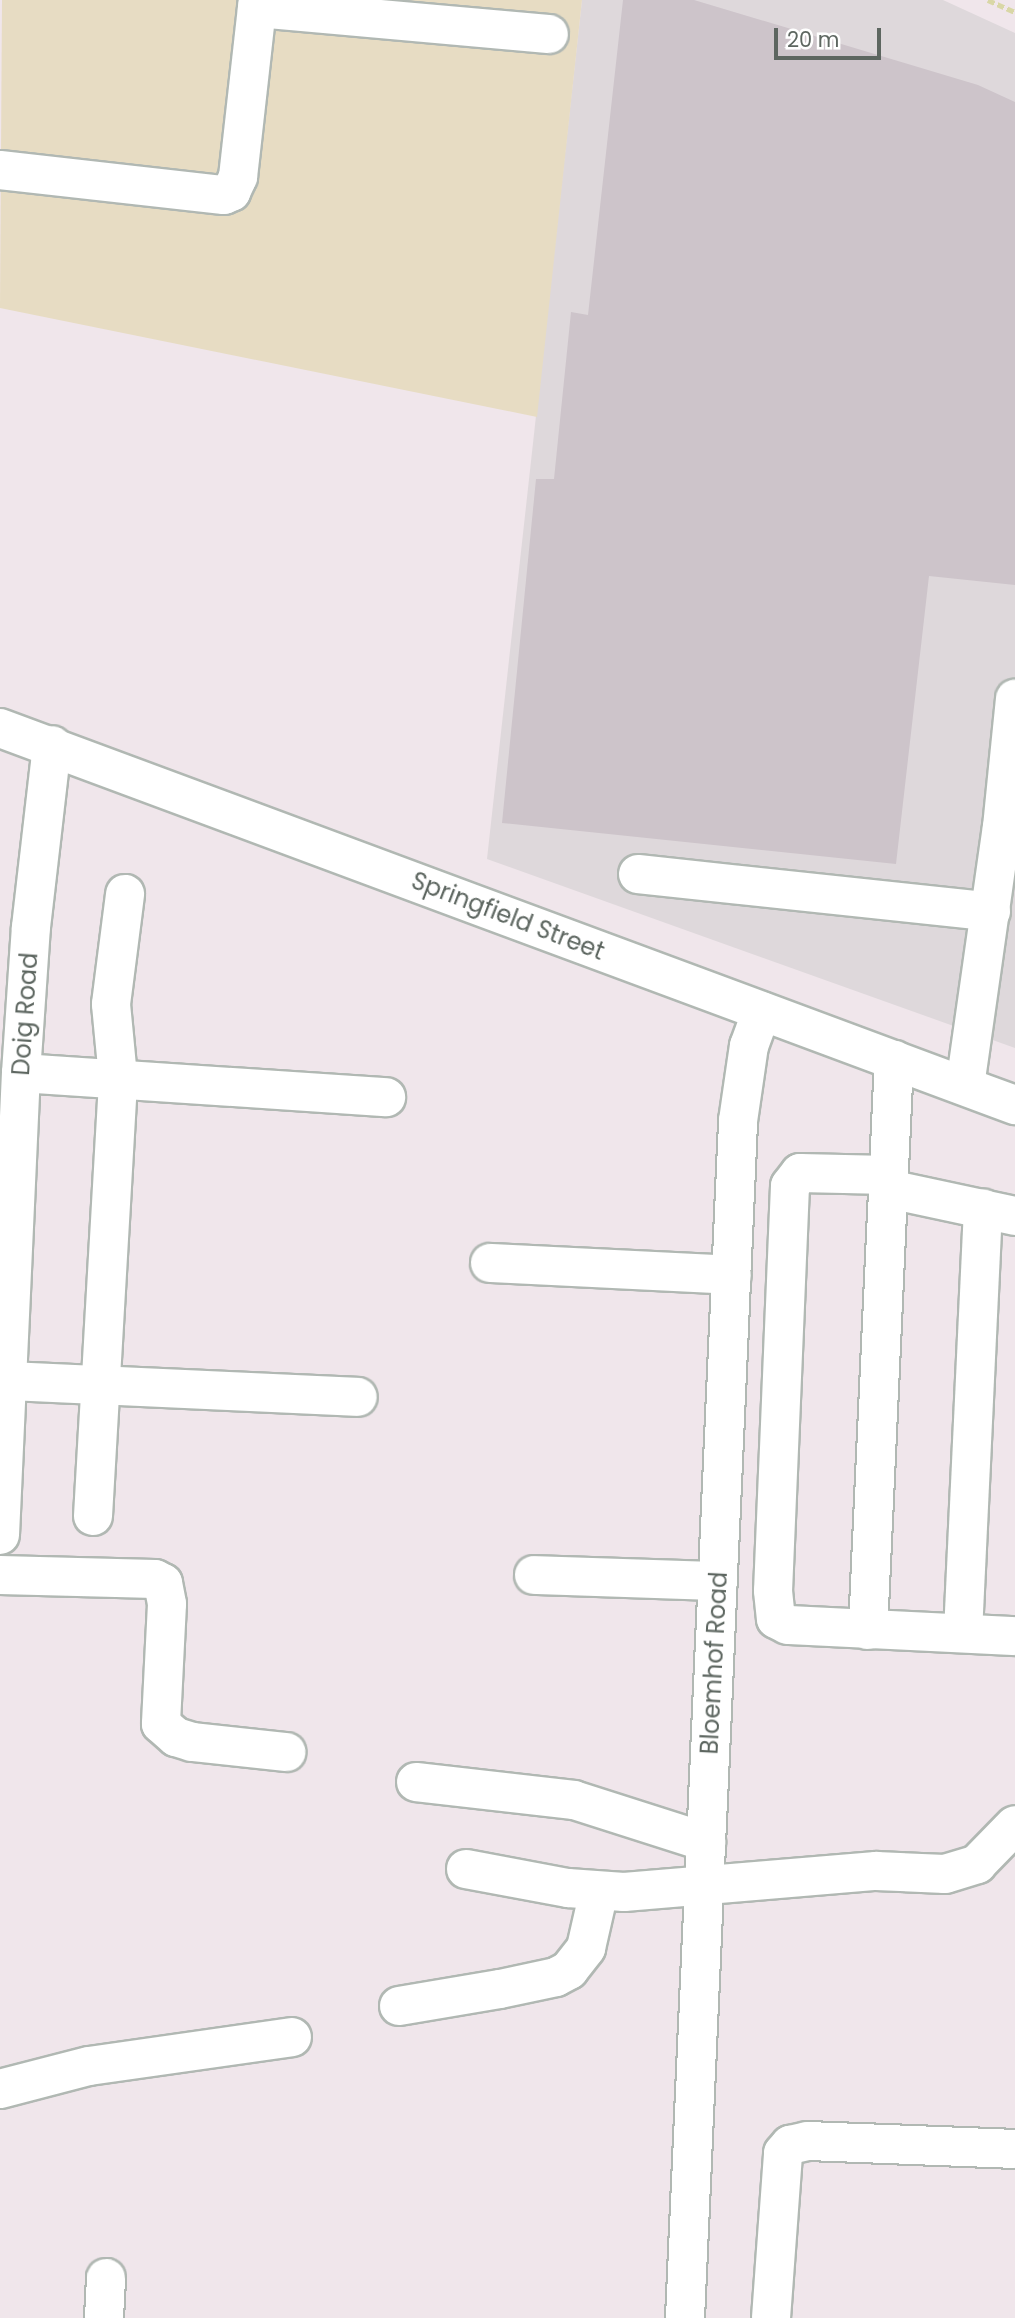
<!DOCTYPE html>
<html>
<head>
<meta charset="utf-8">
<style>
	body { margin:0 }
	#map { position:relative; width:1015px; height:2318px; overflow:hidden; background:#f0e6eb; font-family:Poppins,sans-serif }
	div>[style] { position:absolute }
	.industrial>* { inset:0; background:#ded8db }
	.green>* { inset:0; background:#e7dcc3 }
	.building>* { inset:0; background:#cdc4ca }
	.path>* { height:4.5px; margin-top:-2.25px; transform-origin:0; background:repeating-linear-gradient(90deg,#d9d7a6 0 7px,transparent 0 10.5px) }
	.roads { filter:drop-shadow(2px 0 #b1b8b3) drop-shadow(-2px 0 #b1b8b3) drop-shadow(0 2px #b1b8b3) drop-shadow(0 -2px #b1b8b3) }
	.minor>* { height:38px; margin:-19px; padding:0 19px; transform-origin:19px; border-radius:19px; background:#fff }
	span { translate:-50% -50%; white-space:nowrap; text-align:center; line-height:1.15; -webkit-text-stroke:6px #fff; paint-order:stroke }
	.street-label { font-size:24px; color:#5d6660 }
	.scale { position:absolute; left:774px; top:28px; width:107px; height:32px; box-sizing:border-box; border:4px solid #5d6660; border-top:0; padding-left:9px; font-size:21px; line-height:24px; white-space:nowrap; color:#5d6660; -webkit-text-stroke:5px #fff; paint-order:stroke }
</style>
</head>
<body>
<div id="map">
	<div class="industrial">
		<div style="clip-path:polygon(582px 0,943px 0,1015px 33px,1015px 1048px,487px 859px)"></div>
	</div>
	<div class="green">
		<div style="clip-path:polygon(2px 0,582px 0,537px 417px,0 308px)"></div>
	</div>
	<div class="building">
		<div style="clip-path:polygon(623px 0,694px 0,978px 85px,1015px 102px,1015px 585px,929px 576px,896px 864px,502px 823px,536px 479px,554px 479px,571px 312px,588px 315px)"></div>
	</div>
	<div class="path">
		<div style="left:988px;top:0;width:30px;rotate:24deg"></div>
	</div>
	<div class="roads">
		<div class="minor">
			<div style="left:257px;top:8px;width:293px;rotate:5.1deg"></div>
			<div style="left:0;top:170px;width:225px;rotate:6.4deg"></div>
			<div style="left:224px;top:195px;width:8px;rotate:-23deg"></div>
			<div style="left:231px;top:192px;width:17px;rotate:-65deg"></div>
			<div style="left:238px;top:177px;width:178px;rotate:-83.6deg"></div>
			<div style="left:0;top:728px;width:1083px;rotate:20.38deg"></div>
			<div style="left:638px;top:874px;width:355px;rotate:6.1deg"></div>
			<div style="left:21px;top:1073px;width:366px;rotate:3.8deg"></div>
			<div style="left:965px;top:1086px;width:262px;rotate:-81.9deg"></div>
			<div style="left:1002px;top:827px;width:129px;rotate:-84.2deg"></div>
			<div style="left:888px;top:1175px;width:88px;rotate:-178.7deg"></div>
			<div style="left:800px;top:1173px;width:16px;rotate:128deg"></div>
			<div style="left:790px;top:1186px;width:405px;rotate:92.4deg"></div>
			<div style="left:773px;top:1591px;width:28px;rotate:84deg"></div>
			<div style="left:776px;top:1619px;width:13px;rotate:27deg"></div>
			<div style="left:788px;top:1625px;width:227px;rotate:2.8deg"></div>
			<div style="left:889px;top:1189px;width:129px;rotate:12.1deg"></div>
			<div style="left:490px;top:1263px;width:242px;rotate:2.8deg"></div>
			<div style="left:7px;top:1381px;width:351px;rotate:2.6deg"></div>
			<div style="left:93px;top:1516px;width:440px;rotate:-86.7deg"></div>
			<div style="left:118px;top:1077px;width:73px;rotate:-95.5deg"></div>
			<div style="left:111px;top:1004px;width:111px;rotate:-82.7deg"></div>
			<div style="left:0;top:1535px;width:462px;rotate:-87.4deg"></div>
			<div style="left:21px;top:1073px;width:146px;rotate:-86.1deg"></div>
			<div style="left:31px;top:927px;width:183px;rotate:-83.4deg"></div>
			<div style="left:0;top:1575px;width:155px;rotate:1.5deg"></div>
			<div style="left:155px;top:1579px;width:9px;rotate:27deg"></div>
			<div style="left:163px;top:1583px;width:21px;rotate:79deg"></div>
			<div style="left:167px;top:1604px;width:120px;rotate:92.9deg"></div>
			<div style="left:161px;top:1724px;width:20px;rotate:41deg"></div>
			<div style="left:176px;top:1737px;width:17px;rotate:17deg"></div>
			<div style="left:192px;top:1742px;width:95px;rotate:6.1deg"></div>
			<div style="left:534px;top:1575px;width:184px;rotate:1.9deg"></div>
			<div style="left:868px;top:1630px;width:571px;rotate:-87.39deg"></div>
			<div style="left:963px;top:1633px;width:425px;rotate:-87.3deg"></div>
			<div style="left:416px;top:1782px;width:159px;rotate:6.5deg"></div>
			<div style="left:574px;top:1800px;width:139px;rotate:17.7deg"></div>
			<div style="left:466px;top:1869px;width:104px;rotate:10.6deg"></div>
			<div style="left:568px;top:1888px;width:56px;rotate:4.1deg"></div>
			<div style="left:624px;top:1892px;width:253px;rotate:-4.8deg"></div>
			<div style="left:876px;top:1871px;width:69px;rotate:2.5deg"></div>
			<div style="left:945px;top:1874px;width:34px;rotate:-17deg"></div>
			<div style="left:977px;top:1864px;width:54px;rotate:-45.7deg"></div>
			<div style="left:399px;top:2006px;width:102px;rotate:-9.6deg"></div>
			<div style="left:500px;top:1989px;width:57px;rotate:-12.1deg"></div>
			<div style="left:556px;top:1977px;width:15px;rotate:-28deg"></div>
			<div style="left:569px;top:1970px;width:28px;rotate:-52deg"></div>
			<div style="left:586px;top:1948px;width:58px;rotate:-77.2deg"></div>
			<div style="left:0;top:2089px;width:92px;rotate:-14.5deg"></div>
			<div style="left:89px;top:2066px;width:205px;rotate:-8.1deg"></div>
			<div style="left:104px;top:2318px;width:40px;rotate:-87.1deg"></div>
			<div style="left:685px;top:2318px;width:1198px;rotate:-87.46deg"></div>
			<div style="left:738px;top:1121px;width:76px;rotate:-81.7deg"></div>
			<div style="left:749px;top:1046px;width:37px;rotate:-70deg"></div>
			<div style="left:771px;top:2318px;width:165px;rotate:-85.8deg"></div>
			<div style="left:783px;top:2153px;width:11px;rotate:-49deg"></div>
			<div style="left:790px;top:2145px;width:18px;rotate:-13deg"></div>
			<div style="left:808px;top:2141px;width:207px;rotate:2.2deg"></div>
		</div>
	</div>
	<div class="street-label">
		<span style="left:508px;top:916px;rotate:21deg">Springfield Street</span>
		<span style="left:25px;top:1014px;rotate:-86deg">Doig Road</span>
		<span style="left:714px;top:1663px;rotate:-87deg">Bloemhof Road</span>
	</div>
	<div class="scale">20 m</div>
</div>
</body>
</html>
